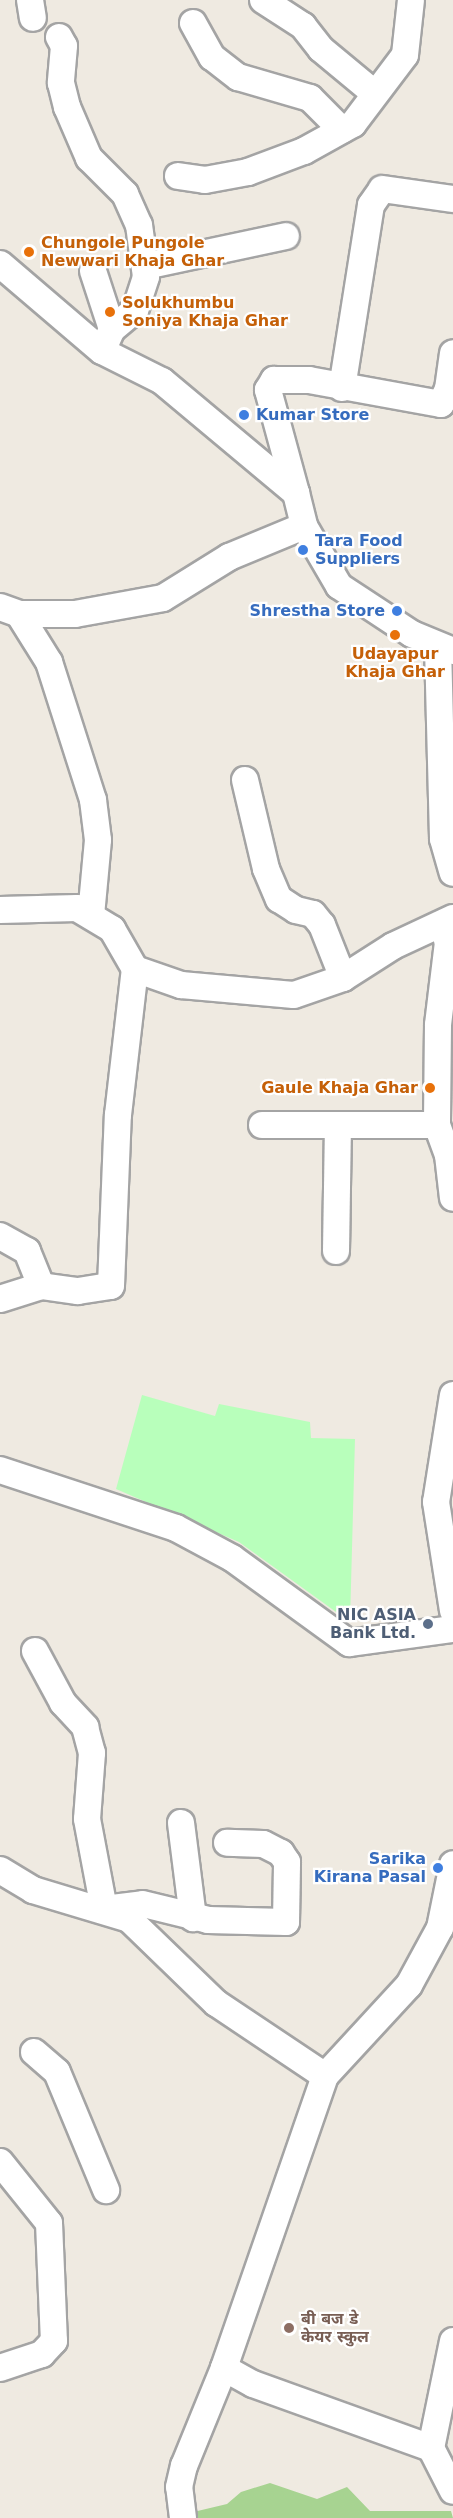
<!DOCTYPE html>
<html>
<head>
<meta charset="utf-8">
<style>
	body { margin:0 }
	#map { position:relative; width:453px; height:2518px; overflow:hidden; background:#efeae1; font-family:"DejaVu Sans","Noto Sans Devanagari",sans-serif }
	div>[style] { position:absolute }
	.forest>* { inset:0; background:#a7d391 }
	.park>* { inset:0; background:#b8ffbb }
	.roads { filter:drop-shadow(2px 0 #a4a4a4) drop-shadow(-2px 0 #a4a4a4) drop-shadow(0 2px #a4a4a4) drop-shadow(0 -2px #a4a4a4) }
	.minor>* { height:26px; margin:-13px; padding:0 13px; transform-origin:13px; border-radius:13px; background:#fff }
	.dots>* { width:16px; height:16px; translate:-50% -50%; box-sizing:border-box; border:3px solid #fff; border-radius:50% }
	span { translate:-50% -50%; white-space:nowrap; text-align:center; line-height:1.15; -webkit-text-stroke:4.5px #fff; paint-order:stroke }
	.food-label { font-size:16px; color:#c56008; font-weight:700 }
	.left { translate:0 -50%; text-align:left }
	.right { translate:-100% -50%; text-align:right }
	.shop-label { font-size:16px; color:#366cbe; font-weight:700 }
	.service-label { font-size:16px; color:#4e5e75; font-weight:700 }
	.education-label { font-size:16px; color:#785e54; font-weight:700 }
</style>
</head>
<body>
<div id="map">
	<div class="forest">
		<div style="clip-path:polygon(270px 2483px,317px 2499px,347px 2487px,370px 2511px,451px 2511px,453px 2518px,168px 2518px,227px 2504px,241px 2492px)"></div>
	</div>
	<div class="park">
		<div style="clip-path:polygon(142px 1395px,215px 1416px,219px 1404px,310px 1422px,311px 1438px,355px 1439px,350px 1622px,239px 1542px,116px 1489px)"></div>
	</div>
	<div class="roads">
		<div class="minor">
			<div style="left:30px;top:0;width:18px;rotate:81deg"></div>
			<div style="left:263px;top:0;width:48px;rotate:33deg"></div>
			<div style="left:303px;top:26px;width:29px;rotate:52deg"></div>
			<div style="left:321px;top:49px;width:69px;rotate:39.7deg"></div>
			<div style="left:193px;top:23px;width:39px;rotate:61deg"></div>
			<div style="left:212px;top:57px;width:33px;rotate:38deg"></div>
			<div style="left:238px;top:77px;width:75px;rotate:16.3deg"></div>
			<div style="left:310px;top:98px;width:45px;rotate:45deg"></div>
			<div style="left:59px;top:37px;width:10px;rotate:61deg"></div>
			<div style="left:64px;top:46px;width:37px;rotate:95deg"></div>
			<div style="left:61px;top:83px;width:25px;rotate:76deg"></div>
			<div style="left:67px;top:107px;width:56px;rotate:66.7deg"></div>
			<div style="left:89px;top:158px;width:51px;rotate:45deg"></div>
			<div style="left:125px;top:194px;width:34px;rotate:66deg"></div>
			<div style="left:139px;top:225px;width:52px;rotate:82.3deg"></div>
			<div style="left:146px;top:277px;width:35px;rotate:108deg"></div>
			<div style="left:135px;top:310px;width:30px;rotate:140deg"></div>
			<div style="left:112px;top:329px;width:24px;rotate:114deg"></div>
			<div style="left:178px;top:176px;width:27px;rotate:8deg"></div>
			<div style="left:205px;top:180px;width:44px;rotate:-10.5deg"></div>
			<div style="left:248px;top:172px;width:60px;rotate:-20.6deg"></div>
			<div style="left:304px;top:151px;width:56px;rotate:-28.9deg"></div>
			<div style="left:353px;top:124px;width:86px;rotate:-53deg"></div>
			<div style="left:405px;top:55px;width:55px;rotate:-83.8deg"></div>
			<div style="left:0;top:264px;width:134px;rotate:40.5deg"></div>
			<div style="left:102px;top:351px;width:67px;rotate:26.6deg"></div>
			<div style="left:162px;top:381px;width:175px;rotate:39.9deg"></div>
			<div style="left:296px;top:493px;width:34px;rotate:76deg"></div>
			<div style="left:304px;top:526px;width:69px;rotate:59.7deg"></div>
			<div style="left:339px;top:586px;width:87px;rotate:33.3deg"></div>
			<div style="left:412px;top:634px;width:44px;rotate:22.5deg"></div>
			<div style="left:145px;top:266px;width:144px;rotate:-12deg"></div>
			<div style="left:93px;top:271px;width:61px;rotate:71.9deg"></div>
			<div style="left:342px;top:388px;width:185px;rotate:-81deg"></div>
			<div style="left:371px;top:205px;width:19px;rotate:-55deg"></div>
			<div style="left:382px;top:189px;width:72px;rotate:8deg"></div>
			<div style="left:296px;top:493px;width:107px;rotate:-105.2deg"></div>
			<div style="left:268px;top:390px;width:12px;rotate:-59deg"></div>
			<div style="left:274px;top:380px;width:35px"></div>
			<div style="left:309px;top:380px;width:134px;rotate:10.3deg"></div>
			<div style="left:441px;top:404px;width:17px;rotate:-65deg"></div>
			<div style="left:448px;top:389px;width:36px;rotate:-82deg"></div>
			<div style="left:0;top:607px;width:20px;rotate:20deg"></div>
			<div style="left:19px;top:614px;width:56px"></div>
			<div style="left:75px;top:614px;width:89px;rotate:-10.3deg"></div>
			<div style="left:163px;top:598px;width:78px;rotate:-31.8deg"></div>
			<div style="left:229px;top:557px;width:81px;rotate:-22.5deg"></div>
			<div style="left:19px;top:614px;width:57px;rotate:58deg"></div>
			<div style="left:49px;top:662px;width:145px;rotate:72.3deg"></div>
			<div style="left:93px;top:800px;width:40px;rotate:82.9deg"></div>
			<div style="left:98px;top:840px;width:76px;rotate:95.3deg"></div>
			<div style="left:438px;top:647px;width:192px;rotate:88.5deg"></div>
			<div style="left:443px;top:839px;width:35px;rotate:74deg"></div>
			<div style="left:245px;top:780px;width:91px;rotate:76.7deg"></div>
			<div style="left:266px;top:869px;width:33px;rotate:67deg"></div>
			<div style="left:279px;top:899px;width:20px;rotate:33deg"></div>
			<div style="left:296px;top:910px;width:17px;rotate:13deg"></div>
			<div style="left:313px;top:914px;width:14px;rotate:51deg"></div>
			<div style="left:322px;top:925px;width:57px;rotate:68.4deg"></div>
			<div style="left:0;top:910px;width:77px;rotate:-1.5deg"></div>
			<div style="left:77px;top:908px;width:41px;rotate:31deg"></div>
			<div style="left:112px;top:929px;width:46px;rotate:60.1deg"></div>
			<div style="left:135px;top:969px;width:49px;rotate:19.2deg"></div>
			<div style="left:181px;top:985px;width:113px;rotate:5.1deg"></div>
			<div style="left:294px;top:995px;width:52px;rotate:-19.1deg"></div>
			<div style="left:343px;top:978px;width:59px;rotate:-32.6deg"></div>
			<div style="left:393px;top:946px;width:66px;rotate:-25deg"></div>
			<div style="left:442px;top:925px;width:18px;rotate:71deg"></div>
			<div style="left:448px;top:942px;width:84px;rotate:96.9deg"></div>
			<div style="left:438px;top:1025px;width:100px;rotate:90.6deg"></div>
			<div style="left:437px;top:1125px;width:32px;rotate:70deg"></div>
			<div style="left:448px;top:1155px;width:43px;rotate:83.4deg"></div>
			<div style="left:262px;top:1125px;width:175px"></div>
			<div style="left:0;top:1236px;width:31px;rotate:29deg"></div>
			<div style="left:27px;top:1251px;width:38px;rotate:68deg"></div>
			<div style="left:41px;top:1286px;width:43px;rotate:162.4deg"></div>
			<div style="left:336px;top:1251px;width:125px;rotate:-89.1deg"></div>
			<div style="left:41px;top:1286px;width:37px;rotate:8deg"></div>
			<div style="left:78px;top:1291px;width:33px;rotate:-9deg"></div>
			<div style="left:111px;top:1286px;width:171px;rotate:-87.7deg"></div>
			<div style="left:118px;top:1115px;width:147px;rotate:-83.4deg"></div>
			<div style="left:453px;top:1395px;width:108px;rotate:99deg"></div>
			<div style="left:436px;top:1502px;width:110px;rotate:81.1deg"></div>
			<div style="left:0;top:1470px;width:185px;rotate:18.2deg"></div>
			<div style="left:176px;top:1528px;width:64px;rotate:28.2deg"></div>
			<div style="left:232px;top:1558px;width:145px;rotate:36deg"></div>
			<div style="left:349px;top:1643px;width:105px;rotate:-7.7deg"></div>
			<div style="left:35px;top:1651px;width:59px;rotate:61.7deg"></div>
			<div style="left:63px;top:1703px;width:33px;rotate:47deg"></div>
			<div style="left:85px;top:1727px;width:27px;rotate:75deg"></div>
			<div style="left:92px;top:1753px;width:66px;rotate:94.3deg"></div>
			<div style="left:87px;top:1819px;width:92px;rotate:79.3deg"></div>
			<div style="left:104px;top:1909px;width:39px;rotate:-7deg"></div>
			<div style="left:143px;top:1904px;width:67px;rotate:13.8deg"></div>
			<div style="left:208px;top:1920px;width:78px;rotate:1.5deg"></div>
			<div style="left:286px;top:1922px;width:60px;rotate:-89deg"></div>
			<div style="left:287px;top:1862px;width:11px;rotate:-124deg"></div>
			<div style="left:281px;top:1853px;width:20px;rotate:-153deg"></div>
			<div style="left:263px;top:1844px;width:36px;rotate:-178deg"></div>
			<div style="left:181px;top:1823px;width:96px;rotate:82.8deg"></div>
			<div style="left:0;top:1870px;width:39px;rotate:31deg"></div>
			<div style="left:33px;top:1890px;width:100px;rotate:16.8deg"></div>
			<div style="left:129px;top:1919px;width:121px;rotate:44deg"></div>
			<div style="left:216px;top:2003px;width:131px;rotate:33.8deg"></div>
			<div style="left:325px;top:2076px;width:309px;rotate:109.1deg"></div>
			<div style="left:224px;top:2368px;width:33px;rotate:29deg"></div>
			<div style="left:253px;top:2384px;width:189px;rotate:19.8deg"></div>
			<div style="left:34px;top:2052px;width:30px;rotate:41deg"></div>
			<div style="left:57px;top:2072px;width:128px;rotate:67.4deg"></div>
			<div style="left:325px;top:2076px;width:124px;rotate:-47.3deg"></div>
			<div style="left:409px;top:1985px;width:65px;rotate:-61.5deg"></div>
			<div style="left:440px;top:1928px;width:65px;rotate:-78.5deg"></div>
			<div style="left:0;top:2162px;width:78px;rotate:51.2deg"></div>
			<div style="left:49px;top:2223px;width:118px;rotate:87.6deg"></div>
			<div style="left:54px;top:2341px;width:18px;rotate:133deg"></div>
			<div style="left:42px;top:2354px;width:44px;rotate:161.6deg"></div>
			<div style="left:453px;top:2341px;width:109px;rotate:101.6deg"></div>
			<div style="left:431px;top:2448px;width:48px;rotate:62.9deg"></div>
			<div style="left:183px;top:2518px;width:31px;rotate:-97deg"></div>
			<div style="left:179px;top:2487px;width:22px;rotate:-77deg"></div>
			<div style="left:184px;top:2466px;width:106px;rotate:-67.8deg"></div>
		</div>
	</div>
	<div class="dots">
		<div style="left:29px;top:252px;background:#e8710a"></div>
		<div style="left:110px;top:312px;background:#e8710a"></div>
		<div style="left:244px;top:415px;background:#3f7fe0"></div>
		<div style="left:303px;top:550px;background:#3f7fe0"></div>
		<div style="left:397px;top:611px;background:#3f7fe0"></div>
		<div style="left:395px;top:635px;background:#e8710a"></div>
		<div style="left:430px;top:1088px;background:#e8710a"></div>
		<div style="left:428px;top:1624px;background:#5c6f8a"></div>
		<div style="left:438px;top:1868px;background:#3f7fe0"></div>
		<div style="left:289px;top:2328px;background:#8d6e63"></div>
	</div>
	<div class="food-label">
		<span class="left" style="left:41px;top:252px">Chungole Pungole<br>Newwari Khaja Ghar</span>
		<span class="left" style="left:122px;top:312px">Solukhumbu<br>Soniya Khaja Ghar</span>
		<span style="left:395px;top:663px">Udayapur<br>Khaja Ghar</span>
		<span class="right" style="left:418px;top:1088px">Gaule Khaja Ghar</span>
	</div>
	<div class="shop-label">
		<span class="left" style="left:256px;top:415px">Kumar Store</span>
		<span class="left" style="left:315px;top:550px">Tara Food<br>Suppliers</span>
		<span class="right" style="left:385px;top:611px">Shrestha Store</span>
		<span class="right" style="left:426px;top:1868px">Sarika<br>Kirana Pasal</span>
	</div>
	<div class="service-label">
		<span class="right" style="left:416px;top:1624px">NIC ASIA<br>Bank Ltd.</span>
	</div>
	<div class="education-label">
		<span class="left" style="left:301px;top:2328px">बी बज डे<br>केयर स्कुल</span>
	</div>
</div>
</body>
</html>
